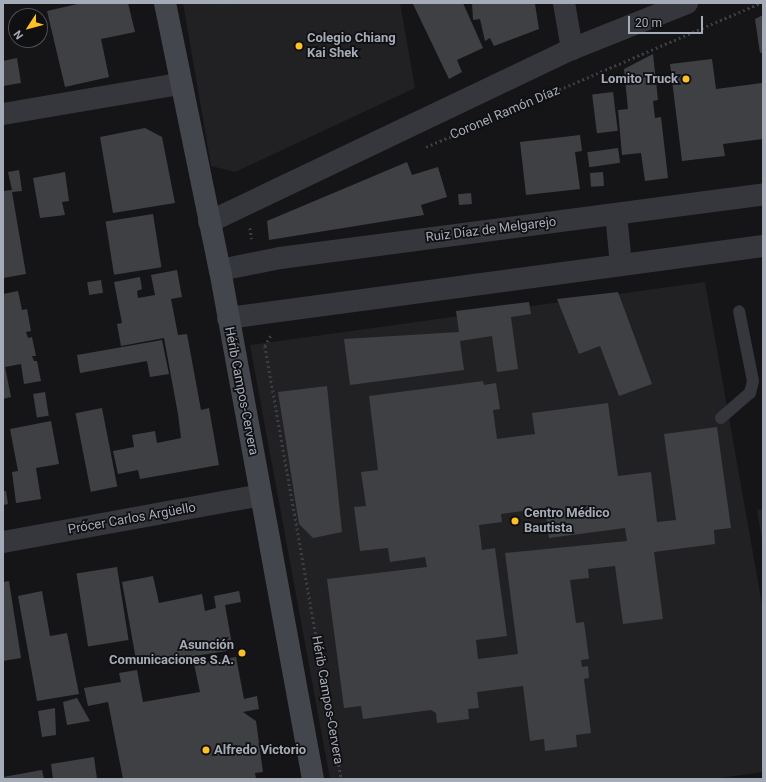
<!DOCTYPE html>
<html>
<head>
<meta charset="utf-8">
<style>
	body { margin:0 }
	#map { position:relative; width:766px; height:782px; overflow:hidden; background:#151517; font-family:Roboto,sans-serif }
	div>[style] { position:absolute }
	.built>* { inset:0; background:#212124 }
	.green>* { inset:0; background:#1d261e }
	.building>* { inset:0; background:#3f4044; transform-origin:0 0 }
	.path>* { height:2.5px; margin-top:-1.25px; transform-origin:0; background:repeating-linear-gradient(90deg,#3c3e44 0 2px,transparent 0 5px) }
	.service>* { height:12px; margin:-6px; padding:0 6px; transform-origin:6px; border-radius:6px; background:#36373d }
	.minor>* { height:22px; margin:-11px; padding:0 11px; transform-origin:11px; border-radius:11px; background:#36373d }
	.secondary>* { height:22px; margin:-11px; padding:0 11px; transform-origin:11px; border-radius:11px; background:#44464d }
	.dots>* { width:11px; height:11px; translate:-50% -50%; box-sizing:border-box; border:2px solid #101012; border-radius:50% }
	span { translate:-50% -50%; white-space:nowrap; text-align:center; line-height:1.15; -webkit-text-stroke:3.5px #101012; paint-order:stroke }
	.poi-label { font-size:13px; color:#a6abb8; font-weight:700 }
	.left { translate:0 -50%; text-align:left }
	.right { translate:-100% -50%; text-align:right }
	.street-label { font-size:13px; color:#a6abb8 }
	.frame { position:absolute; inset:0; border:4px solid #a6abb8; pointer-events:none }
	.north { position:absolute; left:8px; top:8px; width:40px; height:40px; box-sizing:border-box; background:#101012; border:1px solid #4c4e54; border-radius:50%; rotate:234deg; font-size:11px; font-weight:700; line-height:16px; text-align:center; color:#a6abb8 }
	.north::after { content:''; display:block; margin:auto; width:14px; height:18px; background:#ffc026; clip-path:polygon(50% 0,100% 100%,50% 72%,0 100%) }
	.scale { position:absolute; left:628px; top:16px; width:75px; height:18px; box-sizing:border-box; border:2px solid #a6abb8; border-top:0; padding-left:5px; font-size:12px; line-height:14px; white-space:nowrap; color:#a6abb8; -webkit-text-stroke:3px #101012; paint-order:stroke }
</style>
</head>
<body>
<div id="map">
	<div class="built">
		<div style="clip-path:polygon(183px 3px,400px 3px,415px 88px,235px 172px,211px 166px)"></div>
		<div style="clip-path:polygon(705px 282px,763px 610px,763px 772px,713px 779px,330px 779px,250px 345px)"></div>
		<div style="clip-path:polygon(763px 509px,763px 546px,757px 510px)"></div>
	</div>
	<div class="green">
		<div style="clip-path:polygon(212px 3px,254px 3px,213px 10px)"></div>
	</div>
	<div class="building">
		<div style="clip-path:polygon(82px 3px,128px 3px,135px 32px,101px 39px,109px 77px,65px 87px,47px 11px)"></div>
		<div style="clip-path:polygon(463px 3px,483px 48px,457px 60px,462px 72px,449px 79px,413px 4px)"></div>
		<div style="clip-path:polygon(472px 3px,535px 4px,539px 29px,494px 46px,490px 38px,485px 41px,480px 19px,473px 20px)"></div>
		<div style="clip-path:polygon(763px 15px,763px 52px,760px 53px,755px 19px)"></div>
		<div style="clip-path:polygon(653px 54px,658px 100px,653px 101px,655px 118px,661px 117px,668px 178px,645px 181px,641px 153px,622px 155px,618px 110px,628px 109px,624px 69px)"></div>
		<div style="clip-path:polygon(17px 58px,21px 83px,3px 86px,3px 61px)"></div>
		<div style="clip-path:polygon(712px 59px,716px 89px,762px 83px,763px 139px,723px 144px,725px 156px,682px 161px,670px 64px)"></div>
		<div style="left:613px;top:92px;width:39px;height:21px;rotate:83deg"></div>
		<div style="clip-path:polygon(145px 128px,162px 137px,175px 203px,113px 213px,100px 137px)"></div>
		<div style="clip-path:polygon(580px 135px,582px 151px,575px 152px,580px 189px,526px 195px,520px 142px)"></div>
		<div style="left:618px;top:148px;width:15px;height:31px;rotate:82deg"></div>
		<div style="clip-path:polygon(407px 162px,412px 175px,438px 167px,447px 197px,421px 205px,424px 215px,269px 240px,267px 221px)"></div>
		<div style="clip-path:polygon(19px 170px,22px 191px,12px 192px,26px 274px,3px 278px,3px 191px,12px 190px,8px 172px)"></div>
		<div style="clip-path:polygon(65px 172px,69px 201px,62px 202px,65px 215px,40px 218px,33px 178px)"></div>
		<div style="left:603px;top:172px;width:14px;height:13px;rotate:86deg"></div>
		<div style="left:471px;top:193px;width:11px;height:13px;rotate:85deg"></div>
		<div style="left:153px;top:214px;width:54px;height:48px;rotate:81deg"></div>
		<div style="clip-path:polygon(177px 270px,182px 297px,171px 299px,178px 335px,187px 334px,201px 410px,209px 408px,219px 465px,140px 479px,138px 470px,118px 474px,113px 451px,134px 447px,132px 435px,155px 431px,157px 443px,181px 438px,178px 414px,164px 338px,121px 346px,117px 324px,122px 323px,114px 282px,140px 277px,142px 289px,137px 291px,138px 298px,155px 295px,151px 275px)"></div>
		<div style="left:101px;top:280px;width:13px;height:14px;rotate:81deg"></div>
		<div style="clip-path:polygon(18px 291px,22px 310px,27px 309px,31px 331px,26px 332px,28px 338px,32px 337px,36px 356px,32px 356px,34px 361px,37px 361px,41px 381px,24px 384px,21px 364px,5px 367px,11px 397px,3px 399px,3px 294px)"></div>
		<div style="clip-path:polygon(618px 292px,652px 384px,619px 396px,600px 346px,579px 354px,557px 299px)"></div>
		<div style="clip-path:polygon(529px 302px,531px 314px,511px 317px,518px 369px,497px 372px,492px 336px,460px 341px,464px 370px,350px 385px,344px 339px,459px 332px,456px 311px)"></div>
		<div style="clip-path:polygon(162px 340px,169px 374px,150px 377px,147px 361px,80px 373px,77px 355px)"></div>
		<div style="clip-path:polygon(evenodd,483px 381px,484px 385px,496px 383px,500px 409px,493px 410px,497px 439px,535px 434px,532px 413px,608px 403px,618px 476px,651px 472px,657px 522px,676px 520px,664px 434px,717px 427px,731px 528px,714px 530px,715px 544px,654px 552px,663px 619px,623px 624px,615px 566px,588px 569px,589px 578px,570px 580px,576px 623px,584px 622px,589px 659px,581px 660px,582px 667px,588px 666px,589px 678px,584px 679px,591px 733px,576px 735px,577px 747px,545px 751px,544px 739px,530px 741px,523px 686px,477px 692px,479px 708px,468px 709px,469px 719px,437px 723px,436px 713px,431px 710px,363px 719px,361px 706px,344px 708px,327px 579px,427px 567px,425px 557px,390px 562px,388px 548px,360px 551px,354px 507px,366px 506px,361px 472px,378px 470px,369px 396px,483px 381px,545px 508px,549px 538px,625px 528px,627px 541px,505px 553px,518px 654px,478px 659px,476px 640px,507px 636px,495px 548px,482px 550px,479px 525px,502px 522px,501px 514px,545px 508px)"></div>
		<div style="clip-path:polygon(327px 386px,342px 532px,313px 538px,299px 524px,278px 392px)"></div>
		<div style="left:45px;top:392px;width:24px;height:12px;rotate:81deg"></div>
		<div style="left:102px;top:408px;width:80px;height:27px;rotate:79deg"></div>
		<div style="clip-path:polygon(51px 421px,59px 464px,36px 468px,41px 499px,16px 503px,12px 472px,18px 471px,10px 429px)"></div>
		<div style="clip-path:polygon(3px 491px,6px 491px,8px 504px,3px 505px)"></div>
		<div style="left:117px;top:567px;width:74px;height:41px;rotate:81deg"></div>
		<div style="clip-path:polygon(153px 576px,159px 603px,202px 594px,205px 611px,216px 608px,214px 596px,239px 591px,241px 602px,225px 605px,233px 650px,137px 665px,122px 582px)"></div>
		<div style="clip-path:polygon(9px 581px,21px 658px,3px 661px,3px 582px)"></div>
		<div style="clip-path:polygon(42px 591px,50px 636px,67px 633px,79px 694px,37px 701px,18px 596px)"></div>
		<div style="clip-path:polygon(236px 657px,244px 699px,257px 696px,259px 709px,243px 712px,256px 721px,263px 772px,255px 773px,256px 779px,123px 779px,108px 702px,88px 706px,84px 688px,121px 682px,119px 673px,137px 670px,143px 702px,200px 692px,194px 664px)"></div>
		<div style="clip-path:polygon(77px 698px,90px 721px,67px 725px,63px 702px)"></div>
		<div style="clip-path:polygon(55px 708px,56px 735px,42px 737px,38px 711px)"></div>
		<div style="clip-path:polygon(94px 757px,97px 779px,53px 779px,51px 764px)"></div>
		<div style="clip-path:polygon(42px 770px,44px 779px,3px 779px,3px 777px)"></div>
	</div>
	<div class="path">
		<div style="left:426px;top:147px;width:365px;rotate:-23.3deg"></div>
		<div style="left:250px;top:228px;width:11px;rotate:80deg"></div>
		<div style="left:271px;top:336px;width:12px;rotate:121deg"></div>
		<div style="left:265px;top:346px;width:440px;rotate:80deg"></div>
	</div>
	<div class="service">
		<div style="left:721px;top:418px;width:38px;rotate:-41deg"></div>
		<div style="left:750px;top:393px;width:12px;rotate:-76deg"></div>
		<div style="left:753px;top:381px;width:71px;rotate:-101.3deg"></div>
	</div>
	<div class="minor">
		<div style="left:564px;top:3px;width:47px;rotate:80.1deg"></div>
		<div style="left:3px;top:114px;width:179px;rotate:-9.7deg"></div>
		<div style="left:616px;top:214px;width:51px;rotate:84.4deg"></div>
		<div style="left:209px;top:222px;width:402px;rotate:-25.5deg"></div>
		<div style="left:572px;top:49px;width:124px;rotate:-21.8deg"></div>
		<div style="left:220px;top:270px;width:61px;rotate:-11.3deg"></div>
		<div style="left:280px;top:258px;width:487px;rotate:-7.5deg"></div>
		<div style="left:228px;top:318px;width:540px;rotate:-7.66deg"></div>
		<div style="left:3px;top:542px;width:262px;rotate:-10.3deg"></div>
	</div>
	<div class="secondary">
		<div style="left:165px;top:3px;width:273px;rotate:78.4deg"></div>
		<div style="left:220px;top:270px;width:517px;rotate:79.65deg"></div>
	</div>
	<div class="dots">
		<div style="left:299px;top:46px;background:#ffc026"></div>
		<div style="left:686px;top:79px;background:#ffc026"></div>
		<div style="left:515px;top:521px;background:#ffc026"></div>
		<div style="left:242px;top:653px;background:#ffc026"></div>
		<div style="left:206px;top:750px;background:#ffc026"></div>
	</div>
	<div class="poi-label">
		<span class="left" style="left:307px;top:46px">Colegio Chiang<br>Kai Shek</span>
		<span class="right" style="left:678px;top:79px">Lomito Truck</span>
		<span class="left" style="left:524px;top:521px">Centro Médico<br>Bautista</span>
		<span class="right" style="left:234px;top:653px">Asunción<br>Comunicaciones S.A.</span>
		<span class="left" style="left:214px;top:750px">Alfredo Victorio</span>
	</div>
	<div class="street-label">
		<span style="left:505px;top:113px;rotate:-23deg">Coronel Ramón Díaz</span>
		<span style="left:491px;top:230px;rotate:-7deg">Ruiz Díaz de Melgarejo</span>
		<span style="left:241px;top:391px;rotate:79deg">Hérib Campos-Cervera</span>
		<span style="left:132px;top:519px;rotate:-10deg">Prócer Carlos Argüello</span>
		<span style="left:327px;top:700px;rotate:80deg">Hérib Campos-Cervera</span>
	</div>
	<div class="frame"></div>
	<div class="north">N</div>
	<div class="scale">20 m</div>
</div>
</body>
</html>
